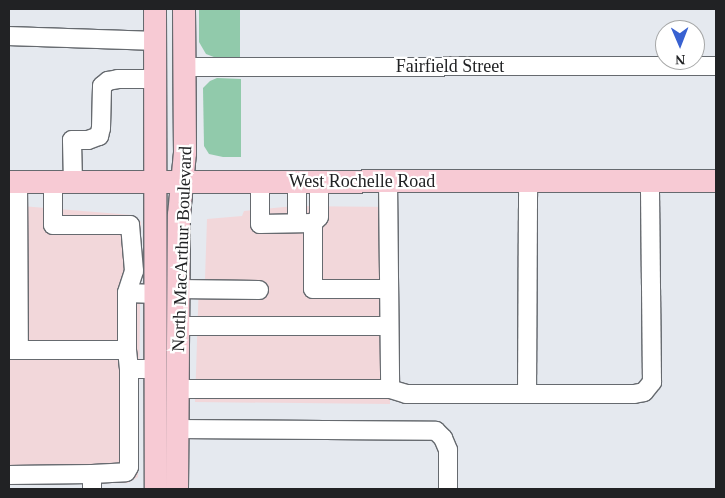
<!DOCTYPE html>
<html>
<head>
<meta charset="utf-8">
<style>
	body { margin:0 }
	#map { position:relative; width:725px; height:498px; overflow:hidden; background:#e5e9ef; font-family:"Times New Roman",serif }
	div>[style] { position:absolute }
	.commercial>* { inset:0; background:#f2d7da }
	.green>* { inset:0; background:#91caab }
	.roads { filter:drop-shadow(1px 0 #666a6f) drop-shadow(-1px 0 #666a6f) drop-shadow(0 1px #666a6f) drop-shadow(0 -1px #666a6f) }
	.minor>* { height:18px; margin:-9px; padding:0 9px; transform-origin:9px; border-radius:9px; background:#fff }
	.major>* { height:22px; margin:-11px; padding:0 11px; transform-origin:11px; border-radius:11px; background:#f7cad4 }
	span { translate:-50% -50%; white-space:nowrap; text-align:center; line-height:1.15; -webkit-text-stroke:4.5px #fff; paint-order:stroke }
	.street-label { font-size:18px; color:#212224 }
	.frame { position:absolute; inset:0; border:10px solid #212224; pointer-events:none }
	.north { position:absolute; left:655px; top:20px; width:50px; height:50px; box-sizing:border-box; background:#fff; border:1px solid #a6a7a7; border-radius:50%; rotate:179deg; font-size:14px; font-weight:700; line-height:20px; text-align:center; color:#212224 }
	.north::after { content:''; display:block; margin:auto; width:18px; height:22px; background:#3861d1; clip-path:polygon(50% 0,100% 100%,50% 72%,0 100%) }
</style>
</head>
<body>
<div id="map">
	<div class="commercial">
		<div style="clip-path:polygon(9px 205px,132px 215px,141px 222px,138px 477px,128px 483px,9px 484px)"></div>
		<div style="clip-path:polygon(294px 206px,391px 207px,390px 404px,195px 402px,199px 280px,205px 279px,207px 219px,242px 216px,244px 211px)"></div>
	</div>
	<div class="green">
		<div style="clip-path:polygon(199px 9px,240px 9px,240px 58px,219px 59px,206px 54px,199px 42px)"></div>
		<div style="clip-path:polygon(217px 78px,241px 79px,241px 157px,223px 157px,209px 154px,204px 146px,203px 88px,210px 81px)"></div>
	</div>
	<div class="roads">
		<div class="minor">
			<div style="left:9px;top:36px;width:147px;rotate:1.9deg"></div>
			<div style="left:185px;top:67px;width:531px;rotate:-0.11deg"></div>
			<div style="left:260px;top:181px;width:43px;rotate:90deg"></div>
			<div style="left:260px;top:224px;width:53px;rotate:-1.1deg"></div>
			<div style="left:313px;top:223px;width:66px;rotate:90deg"></div>
			<div style="left:313px;top:289px;width:76px"></div>
			<div style="left:388px;top:181px;width:208px;rotate:89.4deg"></div>
			<div style="left:390px;top:389px;width:17px;rotate:17deg"></div>
			<div style="left:406px;top:394px;width:228px"></div>
			<div style="left:634px;top:394px;width:10px;rotate:-11deg"></div>
			<div style="left:644px;top:392px;width:13px;rotate:-51deg"></div>
			<div style="left:652px;top:382px;width:201px;rotate:-90.6deg"></div>
			<div style="left:18px;top:182px;width:168px;rotate:89.7deg"></div>
			<div style="left:53px;top:182px;width:43px;rotate:90deg"></div>
			<div style="left:53px;top:225px;width:77px"></div>
			<div style="left:130px;top:225px;width:46px;rotate:85deg"></div>
			<div style="left:134px;top:271px;width:23px;rotate:108deg"></div>
			<div style="left:73px;top:182px;width:42px;rotate:-91.4deg"></div>
			<div style="left:72px;top:140px;width:16px"></div>
			<div style="left:88px;top:140px;width:12px;rotate:-20deg"></div>
			<div style="left:99px;top:136px;width:8px;rotate:-76deg"></div>
			<div style="left:101px;top:128px;width:42px;rotate:-88.6deg"></div>
			<div style="left:102px;top:86px;width:8px;rotate:-40deg"></div>
			<div style="left:108px;top:81px;width:10px;rotate:-11deg"></div>
			<div style="left:118px;top:79px;width:38px"></div>
			<div style="left:297px;top:223px;width:42px;rotate:-90deg"></div>
			<div style="left:313px;top:223px;width:8px;rotate:-45deg"></div>
			<div style="left:319px;top:217px;width:36px;rotate:-90deg"></div>
			<div style="left:178px;top:289px;width:81px;rotate:0.7deg"></div>
			<div style="left:178px;top:326px;width:211px"></div>
			<div style="left:9px;top:350px;width:118px"></div>
			<div style="left:127px;top:350px;width:19px;rotate:84deg"></div>
			<div style="left:129px;top:369px;width:25px"></div>
			<div style="left:127px;top:350px;width:57px;rotate:-90deg"></div>
			<div style="left:127px;top:293px;width:29px;rotate:2deg"></div>
			<div style="left:178px;top:389px;width:212px"></div>
			<div style="left:527px;top:394px;width:213px;rotate:-89.7deg"></div>
			<div style="left:177px;top:429px;width:259px;rotate:0.4deg"></div>
			<div style="left:436px;top:431px;width:10px;rotate:45deg"></div>
			<div style="left:443px;top:438px;width:13px;rotate:67deg"></div>
			<div style="left:448px;top:450px;width:39px;rotate:90deg"></div>
			<div style="left:9px;top:475px;width:83px;rotate:-0.7deg"></div>
			<div style="left:92px;top:489px;width:15px;rotate:-90deg"></div>
			<div style="left:92px;top:474px;width:34px;rotate:-3deg"></div>
			<div style="left:126px;top:472px;width:6px;rotate:-59deg"></div>
			<div style="left:129px;top:467px;width:98px;rotate:-90deg"></div>
		</div>
		<div class="major">
			<div style="left:155px;top:9px;width:480px;rotate:89.9deg"></div>
			<div style="left:9px;top:182px;width:707px;rotate:-0.08deg"></div>
			<div style="left:177px;top:489px;width:274px;rotate:-89.6deg"></div>
			<div style="left:179px;top:215px;width:62px;rotate:-84.5deg"></div>
			<div style="left:185px;top:153px;width:144px;rotate:-90.4deg"></div>
		</div>
	</div>
	<div class="street-label">
		<span style="left:450px;top:66px">Fairfield Street</span>
		<span style="left:362px;top:181px">West Rochelle Road</span>
		<span style="left:182px;top:249px;rotate:-88deg">North MacArthur Boulevard</span>
	</div>
	<div class="frame"></div>
	<div class="north">N</div>
</div>
</body>
</html>
